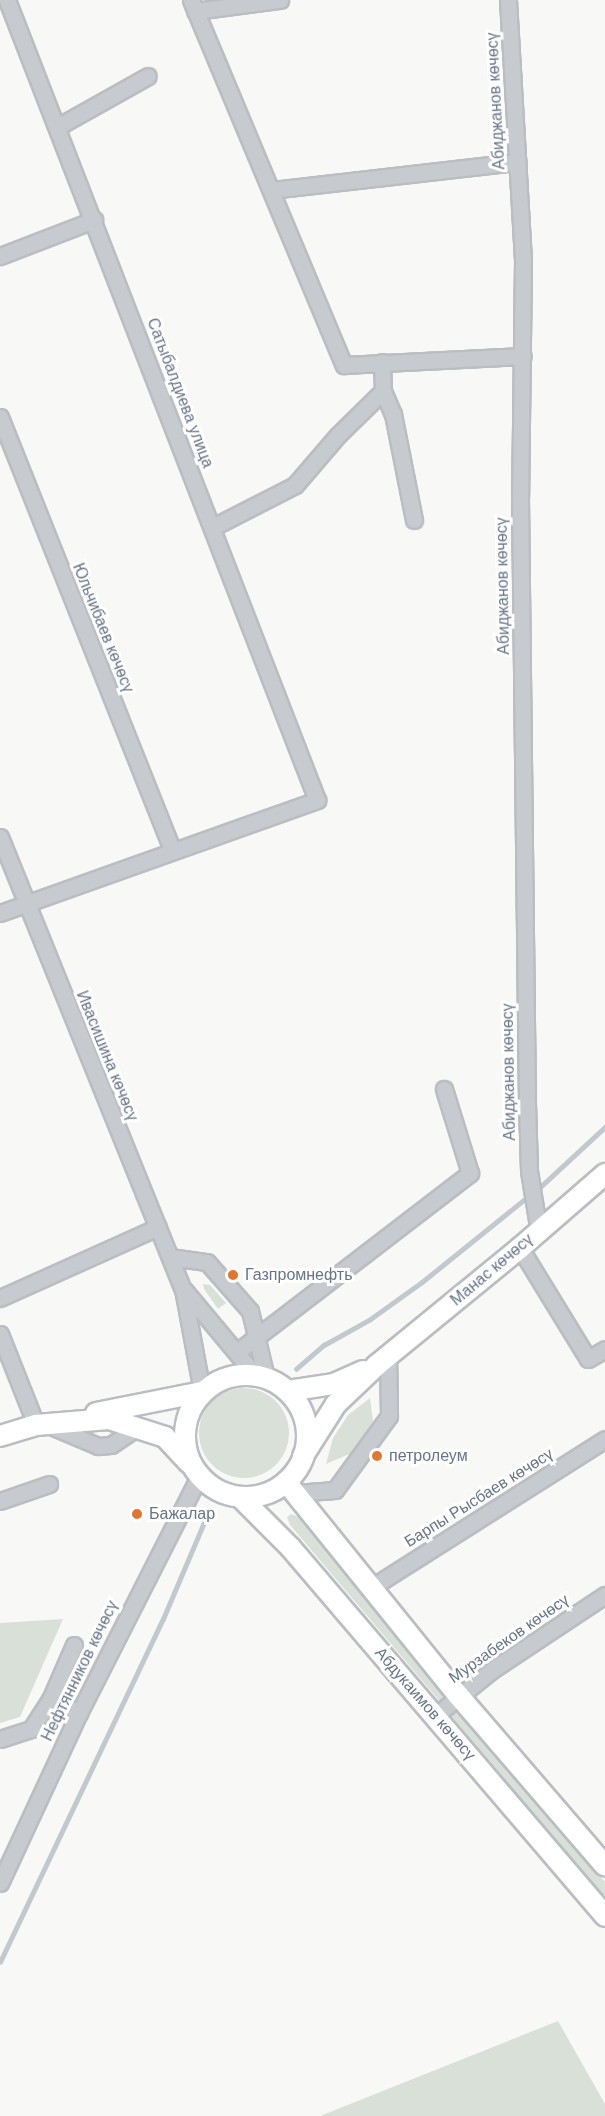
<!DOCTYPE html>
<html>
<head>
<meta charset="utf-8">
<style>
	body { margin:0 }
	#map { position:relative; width:605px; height:2116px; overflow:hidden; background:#f8f9f6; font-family:Arial,sans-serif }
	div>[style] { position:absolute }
	.green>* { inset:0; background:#d9e0d7 }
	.round { border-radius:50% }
	.stream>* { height:4.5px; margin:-2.25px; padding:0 2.25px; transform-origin:2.25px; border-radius:2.25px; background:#c1c9cf }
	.roads { filter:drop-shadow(2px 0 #babdc2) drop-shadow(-2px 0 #babdc2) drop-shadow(0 2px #babdc2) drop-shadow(0 -2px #babdc2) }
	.minor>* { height:15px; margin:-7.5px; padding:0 7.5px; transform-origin:7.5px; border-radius:7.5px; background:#c7cace }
	.major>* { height:20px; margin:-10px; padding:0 10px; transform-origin:10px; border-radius:10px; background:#fff }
	.major>.ring { margin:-10px; padding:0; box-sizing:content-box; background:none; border:20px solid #fff; border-radius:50% }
	.dots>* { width:16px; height:16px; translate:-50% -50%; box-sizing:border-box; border:3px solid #fff; border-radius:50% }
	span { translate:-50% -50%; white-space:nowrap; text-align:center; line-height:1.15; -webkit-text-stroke:6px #fff; paint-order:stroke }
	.street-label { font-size:16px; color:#687487 }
	.poi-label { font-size:16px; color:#687487 }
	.left { translate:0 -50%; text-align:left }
</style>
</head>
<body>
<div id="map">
	<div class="green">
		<div style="clip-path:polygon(203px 1284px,210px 1285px,226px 1303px,218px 1309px,204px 1289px)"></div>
		<div class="round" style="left:199px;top:1388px;width:90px;height:90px"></div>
		<div style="clip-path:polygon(370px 1398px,373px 1421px,354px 1452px,326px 1464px,333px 1438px,348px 1415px)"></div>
		<div style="clip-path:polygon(291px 1514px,299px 1517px,446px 1695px,441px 1703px,290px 1525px,287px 1517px)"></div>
		<div style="clip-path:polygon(63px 1619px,20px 1717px,0 1723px,0 1623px)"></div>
		<div style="clip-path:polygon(458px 1709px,605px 1882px,605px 1899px,453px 1718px,451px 1715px)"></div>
		<div style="clip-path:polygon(558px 2021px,605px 2104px,605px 2116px,320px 2116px)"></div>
	</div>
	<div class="stream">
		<div style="left:537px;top:1190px;width:93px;rotate:-42.8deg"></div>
		<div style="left:296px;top:1369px;width:37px;rotate:-41deg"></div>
		<div style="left:324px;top:1345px;width:51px;rotate:-29.1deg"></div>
		<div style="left:369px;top:1320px;width:65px;rotate:-35.6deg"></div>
		<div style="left:422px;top:1282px;width:139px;rotate:-38.9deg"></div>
		<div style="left:0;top:1962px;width:380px;rotate:-64.6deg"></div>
		<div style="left:163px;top:1619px;width:115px;rotate:-67deg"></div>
	</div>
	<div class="roads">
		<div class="minor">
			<div style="left:191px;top:0;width:396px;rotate:67.3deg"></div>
			<div style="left:344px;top:365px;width:179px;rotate:-2.9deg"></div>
			<div style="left:508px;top:0;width:261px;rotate:86.7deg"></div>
			<div style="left:523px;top:261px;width:237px;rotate:90.7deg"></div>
			<div style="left:520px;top:498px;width:605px;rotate:89.34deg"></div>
			<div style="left:527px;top:1103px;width:68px;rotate:88.3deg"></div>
			<div style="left:529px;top:1171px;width:62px;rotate:80.7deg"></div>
			<div style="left:195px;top:11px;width:86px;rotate:-7.4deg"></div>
			<div style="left:57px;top:127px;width:104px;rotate:-29.3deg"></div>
			<div style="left:271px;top:190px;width:248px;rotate:-6.5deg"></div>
			<div style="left:0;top:256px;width:101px;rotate:-21deg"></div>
			<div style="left:383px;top:391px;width:25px;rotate:67deg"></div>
			<div style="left:393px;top:414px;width:108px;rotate:78.8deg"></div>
			<div style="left:0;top:417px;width:467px;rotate:68.3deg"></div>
			<div style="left:213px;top:527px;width:92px;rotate:-27.1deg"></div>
			<div style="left:295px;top:485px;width:66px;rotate:-49.3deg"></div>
			<div style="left:338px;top:435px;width:63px;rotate:-44.4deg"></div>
			<div style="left:383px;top:391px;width:29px;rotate:-92deg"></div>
			<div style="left:0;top:837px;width:488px;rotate:68deg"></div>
			<div style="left:183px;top:1289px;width:105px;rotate:79.5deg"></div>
			<div style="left:0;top:913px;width:337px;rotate:-19.6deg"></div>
			<div style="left:317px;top:800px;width:858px;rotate:-111.18deg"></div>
			<div style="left:520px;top:1248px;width:130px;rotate:58.5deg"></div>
			<div style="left:588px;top:1359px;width:20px;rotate:-30deg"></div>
			<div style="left:170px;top:1257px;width:37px;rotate:8deg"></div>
			<div style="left:207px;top:1262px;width:65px;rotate:48.7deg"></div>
			<div style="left:250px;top:1311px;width:68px;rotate:76.4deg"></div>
			<div style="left:185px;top:1291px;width:109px;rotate:50.2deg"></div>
			<div style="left:0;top:1298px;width:173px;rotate:-24.2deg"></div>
			<div style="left:0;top:1334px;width:98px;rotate:68.4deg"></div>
			<div style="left:237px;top:1352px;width:294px;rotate:-37.5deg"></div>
			<div style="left:470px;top:1173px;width:88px;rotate:-107.2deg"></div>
			<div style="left:44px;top:1423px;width:59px;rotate:23.1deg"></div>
			<div style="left:98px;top:1446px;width:13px;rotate:-4deg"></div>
			<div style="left:111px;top:1445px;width:30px;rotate:-34deg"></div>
			<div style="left:295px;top:1493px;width:40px;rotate:-4.3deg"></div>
			<div style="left:335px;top:1490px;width:92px;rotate:-53.9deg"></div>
			<div style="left:389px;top:1416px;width:61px;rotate:-90.9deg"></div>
			<div style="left:0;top:1501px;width:52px;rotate:-19.1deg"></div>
			<div style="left:372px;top:1587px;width:276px;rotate:-32.4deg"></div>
			<div style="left:50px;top:1700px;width:60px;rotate:-66.4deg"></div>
			<div style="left:435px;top:1716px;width:73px;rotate:-38.9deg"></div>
			<div style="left:492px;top:1670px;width:136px;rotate:-33.6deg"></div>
			<div style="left:0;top:1739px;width:33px;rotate:-18deg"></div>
			<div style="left:31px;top:1729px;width:35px;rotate:-57deg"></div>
			<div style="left:50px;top:1700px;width:32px;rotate:24deg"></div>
			<div style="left:0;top:1883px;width:187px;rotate:-65.1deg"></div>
			<div style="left:79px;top:1713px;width:266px;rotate:-63.1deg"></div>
		</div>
		<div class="major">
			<div class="ring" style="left:185px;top:1375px;width:102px;height:102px"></div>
			<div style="left:288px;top:1391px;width:47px;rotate:-8.7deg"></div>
			<div style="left:334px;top:1384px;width:32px;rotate:-24deg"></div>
			<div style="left:96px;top:1413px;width:108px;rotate:-11.2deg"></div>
			<div style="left:0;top:1436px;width:38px;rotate:-17deg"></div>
			<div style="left:36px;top:1425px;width:73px;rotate:-4.7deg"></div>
			<div style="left:109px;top:1419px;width:59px;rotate:17.8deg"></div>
			<div style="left:165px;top:1437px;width:35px;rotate:47deg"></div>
			<div style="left:303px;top:1456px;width:62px;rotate:-57.6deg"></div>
			<div style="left:336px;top:1404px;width:57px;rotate:-43.6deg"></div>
			<div style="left:377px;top:1365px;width:185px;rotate:-39.3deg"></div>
			<div style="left:520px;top:1248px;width:113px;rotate:-41deg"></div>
			<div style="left:286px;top:1482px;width:274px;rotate:51.1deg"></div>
			<div style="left:458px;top:1695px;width:225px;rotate:49.3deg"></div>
			<div style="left:240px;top:1497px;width:71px;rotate:45deg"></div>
			<div style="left:290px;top:1547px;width:485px;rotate:49.5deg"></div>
		</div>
	</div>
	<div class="dots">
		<div style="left:233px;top:1275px;background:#e1762e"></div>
		<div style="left:377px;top:1456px;background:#e1762e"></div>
		<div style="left:137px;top:1514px;background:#e1762e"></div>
	</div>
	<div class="street-label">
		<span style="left:496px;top:101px;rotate:-93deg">Абиджанов көчөсү</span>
		<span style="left:180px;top:393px;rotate:69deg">Сатыбалдиева улица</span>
		<span style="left:503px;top:586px;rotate:-91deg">Абиджанов көчөсү</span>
		<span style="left:103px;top:628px;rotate:68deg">Юльчибаев көчөсү</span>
		<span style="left:107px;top:1056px;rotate:68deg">Ивасишина көчөсү</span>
		<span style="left:509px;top:1072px;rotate:-91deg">Абиджанов көчөсү</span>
		<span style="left:492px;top:1270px;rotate:-40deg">Манас көчөсү</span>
		<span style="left:479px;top:1498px;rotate:-32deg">Барпы Рысбаев көчөсү</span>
		<span style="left:509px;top:1639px;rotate:-35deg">Мурзабеков көчөсү</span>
		<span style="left:80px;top:1671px;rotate:-64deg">Нефтянников көчөсү</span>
		<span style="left:425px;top:1704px;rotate:49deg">Абдукаимов көчөсү</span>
	</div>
	<div class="poi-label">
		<span class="left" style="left:245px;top:1275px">Газпромнефть</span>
		<span class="left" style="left:389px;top:1456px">петролеум</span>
		<span class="left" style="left:149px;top:1514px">Бажалар</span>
	</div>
</div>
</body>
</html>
